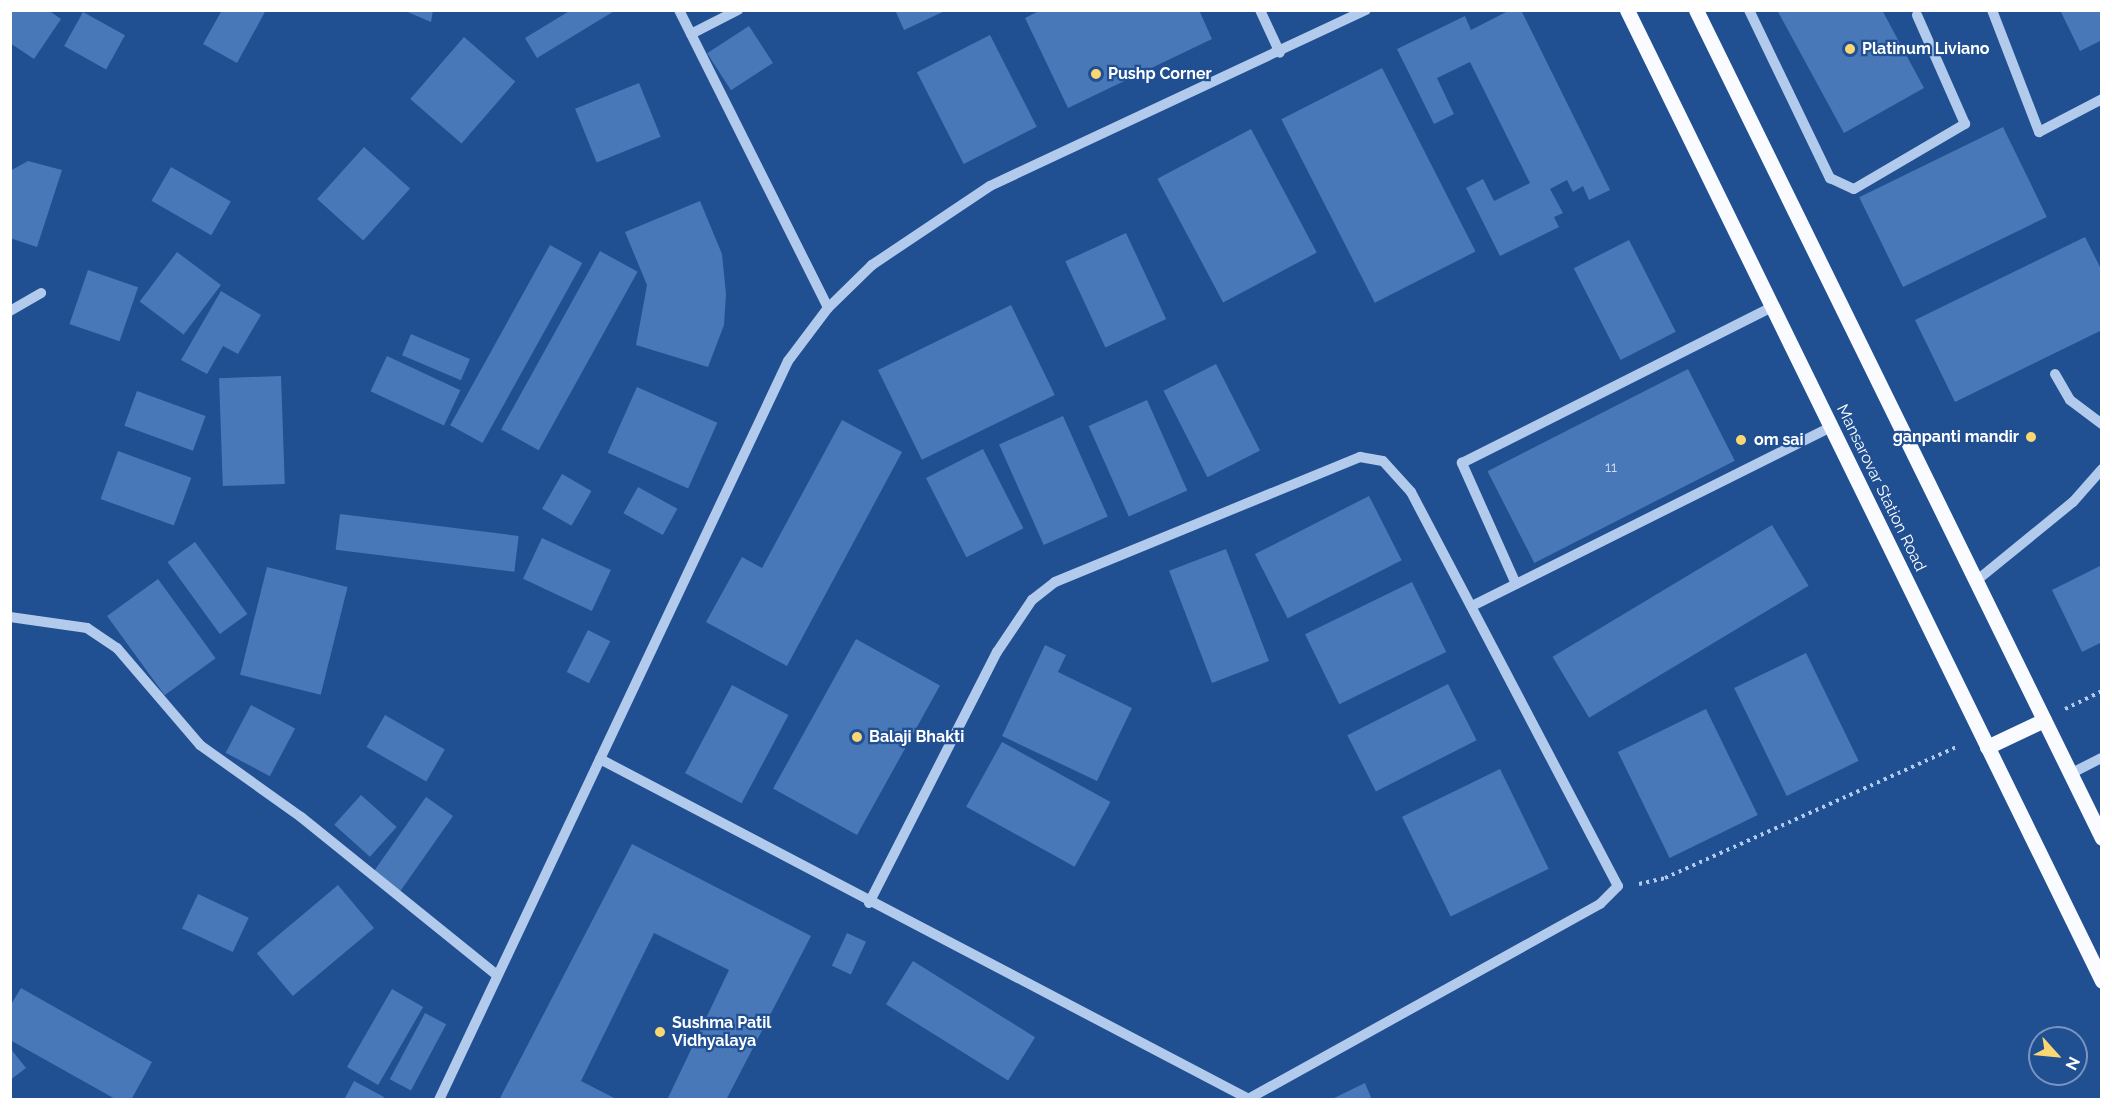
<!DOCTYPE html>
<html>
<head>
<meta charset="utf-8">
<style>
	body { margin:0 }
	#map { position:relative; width:2112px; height:1110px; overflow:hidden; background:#204f92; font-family:Raleway,sans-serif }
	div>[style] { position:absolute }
	.building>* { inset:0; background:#4978b9; transform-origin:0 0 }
	.path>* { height:4px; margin-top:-2px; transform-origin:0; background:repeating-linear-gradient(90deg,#b2cbed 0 3px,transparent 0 7.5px) }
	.minor>* { height:10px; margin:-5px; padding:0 5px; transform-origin:5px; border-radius:5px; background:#b2cbed }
	.major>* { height:15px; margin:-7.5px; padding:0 7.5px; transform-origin:7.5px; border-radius:7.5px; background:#f9fbff }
	.dots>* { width:16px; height:16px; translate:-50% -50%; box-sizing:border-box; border:3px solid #204f92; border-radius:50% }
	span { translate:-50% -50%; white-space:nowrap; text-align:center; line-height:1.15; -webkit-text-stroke:4.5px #204f92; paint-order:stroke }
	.number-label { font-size:14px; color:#d2ddee }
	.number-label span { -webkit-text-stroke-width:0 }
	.poi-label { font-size:16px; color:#fff; font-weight:700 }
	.left { translate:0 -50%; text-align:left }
	.right { translate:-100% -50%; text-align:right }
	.street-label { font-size:16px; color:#fff }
	.frame { position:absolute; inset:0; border:12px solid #fff; pointer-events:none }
	.north { position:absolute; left:2028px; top:1026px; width:60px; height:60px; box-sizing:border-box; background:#204f92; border:2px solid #7995be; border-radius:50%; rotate:117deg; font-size:16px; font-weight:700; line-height:24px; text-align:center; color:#fff }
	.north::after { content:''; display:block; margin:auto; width:21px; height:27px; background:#fad773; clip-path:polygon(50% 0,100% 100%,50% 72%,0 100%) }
</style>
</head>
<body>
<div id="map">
	<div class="building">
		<div style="clip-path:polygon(10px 10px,48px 10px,61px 19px,34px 59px,10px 43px)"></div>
		<div style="clip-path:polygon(222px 10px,266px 10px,237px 63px,203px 44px)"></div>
		<div style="clip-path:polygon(403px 10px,433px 10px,431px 22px)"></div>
		<div style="clip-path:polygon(571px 10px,616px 10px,537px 58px,525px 38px)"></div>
		<div style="clip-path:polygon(895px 10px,947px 10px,904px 30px)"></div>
		<div style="clip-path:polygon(1041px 10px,1199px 10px,1212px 39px,1068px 108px,1025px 18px)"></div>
		<div style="clip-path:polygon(1510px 10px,1521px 10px,1610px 190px,1589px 200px,1583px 186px,1573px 192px,1567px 180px,1550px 189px,1563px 213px,1554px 217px,1559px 227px,1500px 256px,1466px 188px,1483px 179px,1494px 201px,1530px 183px,1470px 62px,1437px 78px,1454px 114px,1434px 124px,1397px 49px,1465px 16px,1471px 30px)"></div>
		<div style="clip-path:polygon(1777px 10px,1882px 10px,1924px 88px,1844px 133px)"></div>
		<div style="clip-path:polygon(2060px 10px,2102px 10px,2102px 40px,2080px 51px)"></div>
		<div style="left:83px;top:12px;width:48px;height:39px;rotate:29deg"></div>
		<div style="left:749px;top:26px;width:44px;height:50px;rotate:57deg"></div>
		<div style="left:990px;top:35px;width:103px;height:82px;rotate:63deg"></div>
		<div style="left:464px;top:37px;width:68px;height:82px;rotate:41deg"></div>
		<div style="left:1382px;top:68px;width:206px;height:113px;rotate:63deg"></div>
		<div style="left:639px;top:83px;width:58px;height:69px;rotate:68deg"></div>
		<div style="left:2003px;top:127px;width:100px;height:160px;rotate:64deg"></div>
		<div style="left:1251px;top:129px;width:140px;height:106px;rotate:62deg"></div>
		<div style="left:364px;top:147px;width:62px;height:70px;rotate:42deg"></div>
		<div style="clip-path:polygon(28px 161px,62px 170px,37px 247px,10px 238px,10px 171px)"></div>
		<div style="left:171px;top:167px;width:69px;height:39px;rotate:30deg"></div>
		<div style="clip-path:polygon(700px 201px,722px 254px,726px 294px,724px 325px,708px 367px,636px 345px,647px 285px,625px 232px)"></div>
		<div style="left:1126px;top:233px;width:95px;height:67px;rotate:65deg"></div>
		<div style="clip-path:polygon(2085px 237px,2102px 271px,2102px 330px,1955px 402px,1915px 320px)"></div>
		<div style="left:1629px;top:240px;width:103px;height:62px;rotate:63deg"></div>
		<div style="left:550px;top:245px;width:37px;height:206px;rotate:29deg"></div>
		<div style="left:600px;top:251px;width:43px;height:204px;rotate:29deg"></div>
		<div style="left:177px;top:252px;width:55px;height:62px;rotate:37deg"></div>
		<div style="left:88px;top:270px;width:53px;height:57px;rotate:19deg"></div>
		<div style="clip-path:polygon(221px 291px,261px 315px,238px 354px,223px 346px,207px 374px,181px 360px)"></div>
		<div style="left:1011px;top:305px;width:100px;height:148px;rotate:64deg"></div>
		<div style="left:411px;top:334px;width:64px;height:23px;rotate:23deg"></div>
		<div style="left:387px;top:356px;width:81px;height:39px;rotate:25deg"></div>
		<div style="left:1216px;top:364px;width:97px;height:59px;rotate:63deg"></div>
		<div style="left:1688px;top:369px;width:103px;height:225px;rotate:63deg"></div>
		<div style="left:281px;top:376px;width:108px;height:62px;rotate:88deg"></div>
		<div style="left:637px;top:387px;width:88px;height:72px;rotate:24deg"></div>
		<div style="left:137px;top:391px;width:73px;height:37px;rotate:20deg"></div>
		<div style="left:1147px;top:400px;width:99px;height:64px;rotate:66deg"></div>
		<div style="left:1063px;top:416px;width:110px;height:70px;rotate:66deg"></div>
		<div style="clip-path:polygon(842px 420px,902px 452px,787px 666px,706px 622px,742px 557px,762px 568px)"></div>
		<div style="left:983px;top:449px;width:89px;height:64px;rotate:63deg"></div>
		<div style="left:118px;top:451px;width:78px;height:51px;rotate:20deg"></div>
		<div style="left:562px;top:474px;width:34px;height:40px;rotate:30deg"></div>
		<div style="left:638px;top:487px;width:45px;height:30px;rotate:29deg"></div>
		<div style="left:1369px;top:496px;width:72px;height:128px;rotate:63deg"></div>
		<div style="left:340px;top:514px;width:180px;height:36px;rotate:7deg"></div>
		<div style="left:1772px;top:525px;width:71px;height:256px;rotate:59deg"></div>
		<div style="left:542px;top:538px;width:76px;height:45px;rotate:25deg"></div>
		<div style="left:195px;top:542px;width:89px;height:34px;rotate:54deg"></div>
		<div style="left:1226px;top:549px;width:120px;height:61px;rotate:69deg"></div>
		<div style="clip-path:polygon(2102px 565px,2102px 642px,2082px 652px,2052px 590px)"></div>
		<div style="left:267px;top:567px;width:83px;height:111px;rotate:14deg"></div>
		<div style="left:158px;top:579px;width:98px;height:63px;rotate:54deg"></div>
		<div style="left:1412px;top:582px;width:78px;height:119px;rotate:64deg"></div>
		<div style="left:588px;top:630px;width:25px;height:47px;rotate:27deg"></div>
		<div style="left:856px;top:639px;width:96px;height:171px;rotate:29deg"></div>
		<div style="clip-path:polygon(1045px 645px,1066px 655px,1058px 672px,1132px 708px,1097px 781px,1002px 736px)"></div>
		<div style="left:1806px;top:653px;width:120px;height:80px;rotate:64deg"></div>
		<div style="left:1448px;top:684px;width:63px;height:113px;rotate:63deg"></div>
		<div style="left:732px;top:685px;width:64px;height:100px;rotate:28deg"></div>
		<div style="left:251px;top:705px;width:50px;height:54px;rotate:28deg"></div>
		<div style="left:1706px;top:709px;width:118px;height:98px;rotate:64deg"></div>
		<div style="left:385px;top:715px;width:69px;height:37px;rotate:30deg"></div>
		<div style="left:1002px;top:742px;width:124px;height:74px;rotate:29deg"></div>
		<div style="left:1500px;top:769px;width:111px;height:109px;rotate:64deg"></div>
		<div style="left:361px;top:795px;width:48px;height:40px;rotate:42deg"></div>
		<div style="left:426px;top:797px;width:33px;height:92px;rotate:35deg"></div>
		<div style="clip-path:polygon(632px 844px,811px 936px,726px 1100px,667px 1100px,729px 970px,654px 933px,581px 1081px,618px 1100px,499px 1100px)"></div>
		<div style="left:338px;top:885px;width:56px;height:106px;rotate:50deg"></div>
		<div style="left:198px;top:894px;width:56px;height:38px;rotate:25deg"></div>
		<div style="left:847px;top:933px;width:21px;height:36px;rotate:25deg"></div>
		<div style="left:913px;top:961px;width:144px;height:51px;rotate:32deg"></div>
		<div style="clip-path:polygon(21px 988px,152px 1062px,131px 1100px,117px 1100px,10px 1040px,10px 1006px)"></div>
		<div style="left:392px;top:989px;width:36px;height:90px;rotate:30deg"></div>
		<div style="left:425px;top:1013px;width:24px;height:75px;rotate:28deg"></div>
		<div style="clip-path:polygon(10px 1048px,26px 1068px,10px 1080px)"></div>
		<div style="clip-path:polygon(354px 1081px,384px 1097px,383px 1100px,344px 1100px)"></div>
		<div style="clip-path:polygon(1365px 1083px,1372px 1100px,1330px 1100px)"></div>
	</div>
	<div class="path">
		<div style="left:2065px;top:709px;width:41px;rotate:-25.9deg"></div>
		<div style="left:1639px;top:884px;width:27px;rotate:-13deg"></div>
		<div style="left:1665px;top:878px;width:322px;rotate:-24.2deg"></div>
	</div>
	<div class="minor">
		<div style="left:679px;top:10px;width:333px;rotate:63.4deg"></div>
		<div style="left:1260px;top:10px;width:47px;rotate:65.1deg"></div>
		<div style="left:1749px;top:10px;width:187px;rotate:64.3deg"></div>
		<div style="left:1830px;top:178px;width:26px;rotate:25deg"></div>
		<div style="left:1854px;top:189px;width:129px;rotate:-30.4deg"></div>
		<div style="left:1965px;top:124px;width:119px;rotate:-113.8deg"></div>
		<div style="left:1992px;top:10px;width:131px;rotate:68.9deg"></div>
		<div style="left:2039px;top:132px;width:71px;rotate:-27.6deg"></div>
		<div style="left:691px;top:34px;width:53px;rotate:-27.1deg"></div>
		<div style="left:10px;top:311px;width:36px;rotate:-30deg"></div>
		<div style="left:2055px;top:374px;width:30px;rotate:60deg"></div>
		<div style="left:2070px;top:400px;width:40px;rotate:37deg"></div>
		<div style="left:1976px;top:581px;width:125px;rotate:-39.2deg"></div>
		<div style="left:2073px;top:502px;width:44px;rotate:-48.7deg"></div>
		<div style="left:1516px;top:584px;width:133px;rotate:-114.1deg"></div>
		<div style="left:1462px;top:463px;width:347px;rotate:-26.7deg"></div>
		<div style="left:1472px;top:606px;width:401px;rotate:-26.5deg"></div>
		<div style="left:10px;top:617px;width:78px;rotate:8.1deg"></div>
		<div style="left:87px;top:628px;width:36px;rotate:34deg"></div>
		<div style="left:117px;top:648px;width:128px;rotate:49.4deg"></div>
		<div style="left:200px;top:745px;width:124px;rotate:35.5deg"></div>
		<div style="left:301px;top:817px;width:252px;rotate:38.9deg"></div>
		<div style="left:600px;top:759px;width:735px;rotate:27.65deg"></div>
		<div style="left:2070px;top:774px;width:36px;rotate:-27deg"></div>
		<div style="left:869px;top:903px;width:282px;rotate:-63deg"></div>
		<div style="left:997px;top:652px;width:63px;rotate:-56.1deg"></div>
		<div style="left:1032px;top:600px;width:29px;rotate:-38deg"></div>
		<div style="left:1055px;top:582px;width:330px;rotate:-22.3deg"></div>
		<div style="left:1360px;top:457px;width:23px;rotate:10deg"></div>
		<div style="left:1383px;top:461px;width:42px;rotate:47.9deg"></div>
		<div style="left:1411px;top:492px;width:445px;rotate:62.3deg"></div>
		<div style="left:1618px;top:886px;width:25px;rotate:135deg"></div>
		<div style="left:1600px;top:904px;width:400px;rotate:151deg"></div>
		<div style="left:439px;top:1100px;width:817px;rotate:-64.72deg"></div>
		<div style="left:788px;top:361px;width:66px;rotate:-53deg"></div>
		<div style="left:828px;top:308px;width:62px;rotate:-44.3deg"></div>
		<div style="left:872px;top:265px;width:142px;rotate:-33.8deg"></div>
		<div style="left:990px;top:186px;width:415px;rotate:-25.1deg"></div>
	</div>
	<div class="major">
		<div style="left:1627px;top:10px;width:1081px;rotate:63.93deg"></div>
		<div style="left:1696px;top:10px;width:922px;rotate:63.88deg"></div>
		<div style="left:1987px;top:747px;width:63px;rotate:-25.3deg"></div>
	</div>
	<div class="dots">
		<div style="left:1850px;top:49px;background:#fad773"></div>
		<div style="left:1096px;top:74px;background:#fad773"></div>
		<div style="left:2031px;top:437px;background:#fad773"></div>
		<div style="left:1741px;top:440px;background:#fad773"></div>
		<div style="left:857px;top:737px;background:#fad773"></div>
		<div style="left:660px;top:1032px;background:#fad773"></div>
	</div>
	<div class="number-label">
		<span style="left:1611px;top:467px">11</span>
	</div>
	<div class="poi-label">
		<span class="left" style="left:1862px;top:49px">Platinum Liviano</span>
		<span class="left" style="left:1108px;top:74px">Pushp Corner</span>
		<span class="right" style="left:2019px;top:437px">ganpanti mandir</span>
		<span class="left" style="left:1754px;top:440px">om sai</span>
		<span class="left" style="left:869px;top:737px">Balaji Bhakti</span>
		<span class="left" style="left:672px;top:1032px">Sushma Patil<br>Vidhyalaya</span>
	</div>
	<div class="street-label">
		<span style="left:1881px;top:488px;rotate:64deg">Mansarovar Station Road</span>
	</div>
	<div class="frame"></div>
	<div class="north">N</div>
</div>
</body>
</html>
